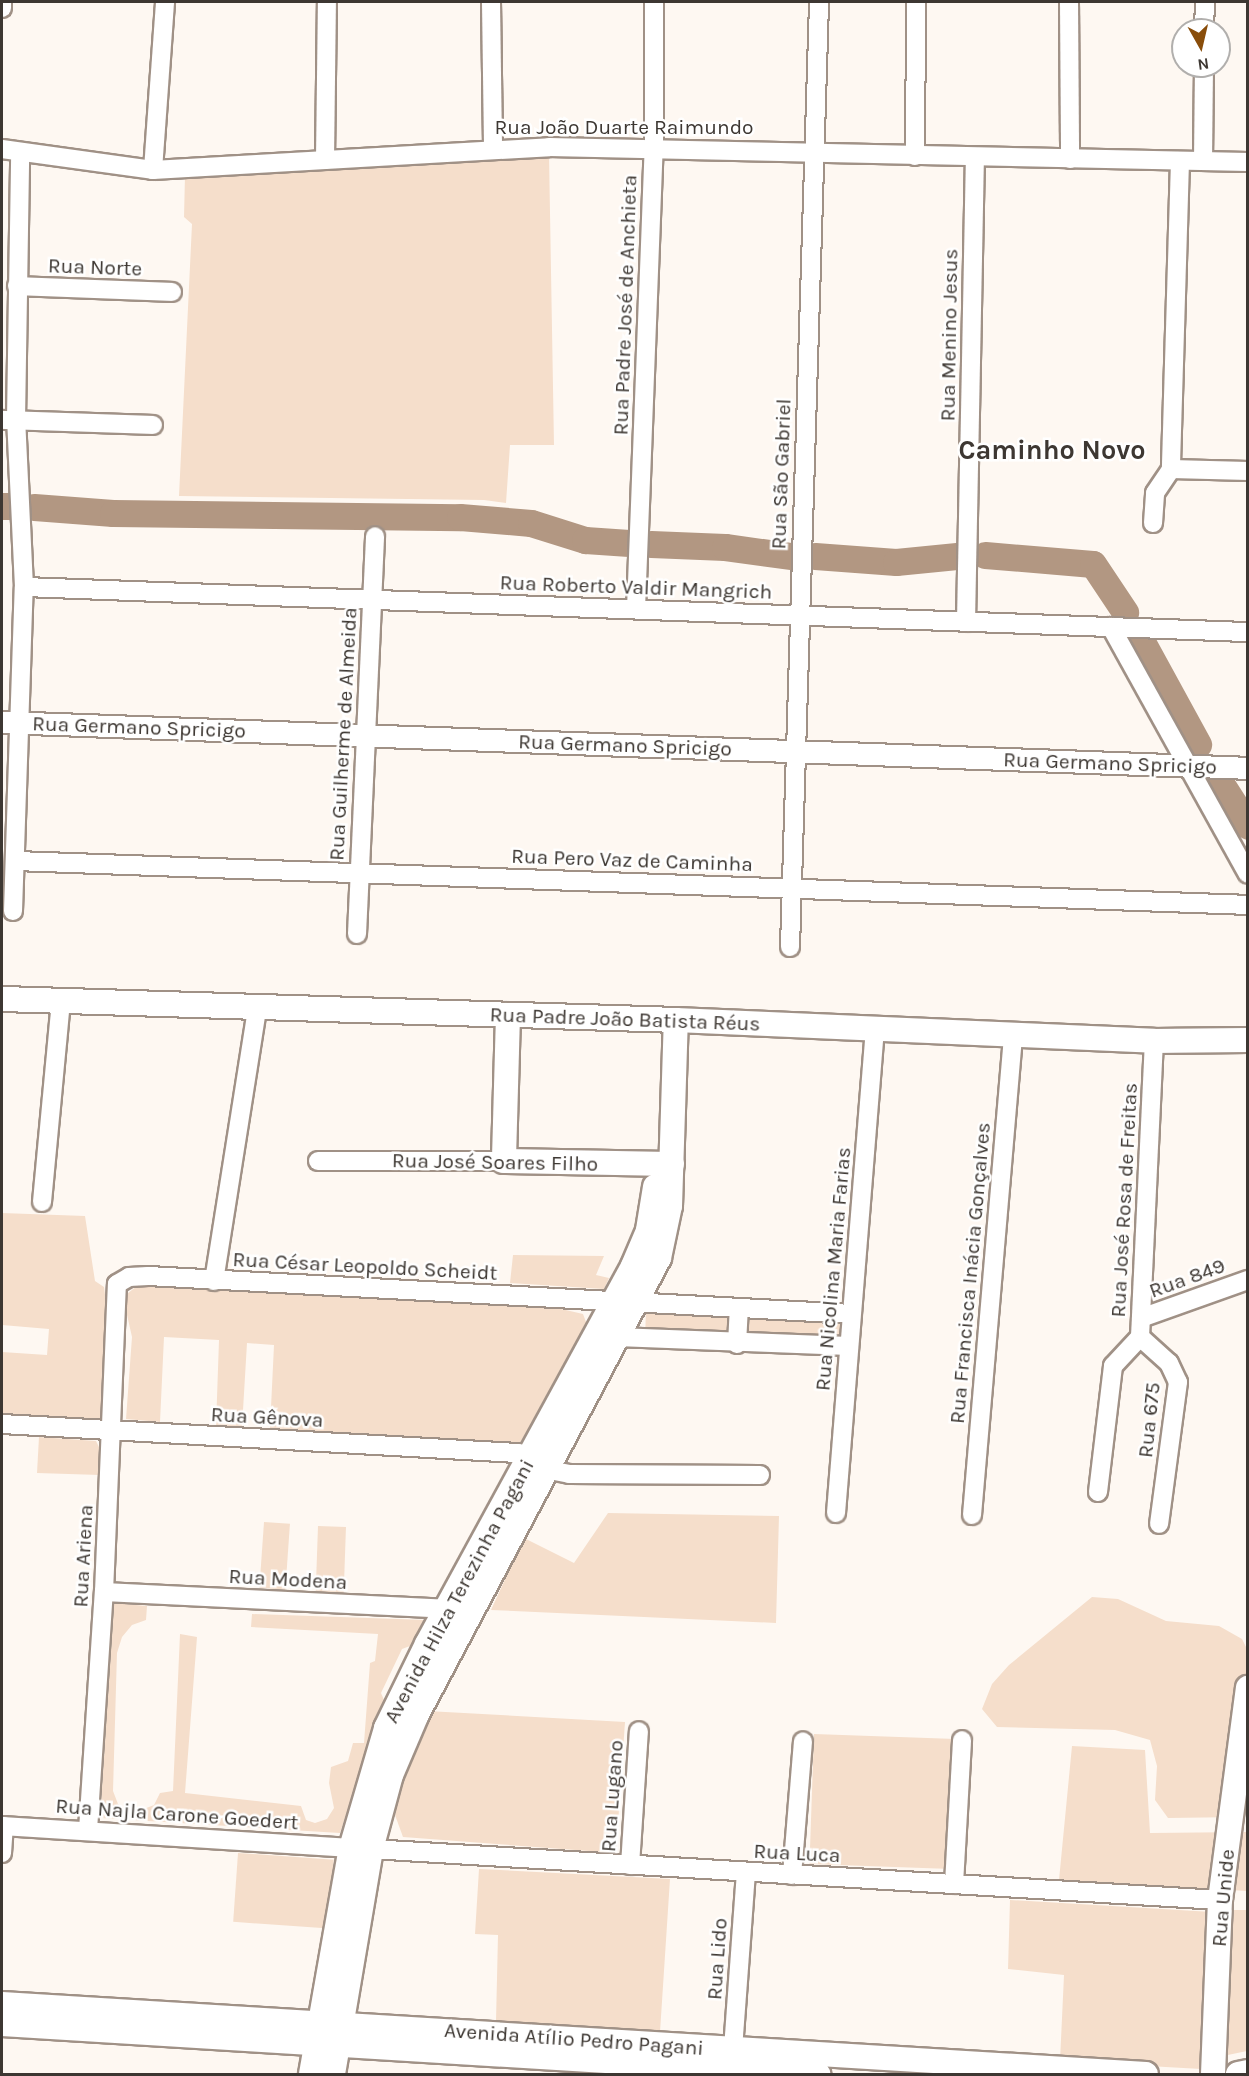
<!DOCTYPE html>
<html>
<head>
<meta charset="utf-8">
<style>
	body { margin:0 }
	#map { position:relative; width:1249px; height:2076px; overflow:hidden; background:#fef8f2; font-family:Karla,sans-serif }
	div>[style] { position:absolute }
	.green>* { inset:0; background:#f5decb; transform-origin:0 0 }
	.river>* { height:27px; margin:-13.5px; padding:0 13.5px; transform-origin:13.5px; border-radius:13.5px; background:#b29782 }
	.roads { filter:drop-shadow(2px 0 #a09186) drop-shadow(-2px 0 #a09186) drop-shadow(0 2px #a09186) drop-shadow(0 -2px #a09186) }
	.minor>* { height:18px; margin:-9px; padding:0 9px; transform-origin:9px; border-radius:9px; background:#fff }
	.tertiary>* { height:21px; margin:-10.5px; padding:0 10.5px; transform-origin:10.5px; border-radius:10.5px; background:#fff }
	.secondary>* { height:24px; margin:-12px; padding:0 12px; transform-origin:12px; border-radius:12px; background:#fff }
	span { translate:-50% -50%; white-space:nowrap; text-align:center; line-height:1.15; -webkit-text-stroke:5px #fff; paint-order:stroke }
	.street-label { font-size:21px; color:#3d3732 }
	.district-label { font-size:27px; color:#3d3732; font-weight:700 }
	.frame { position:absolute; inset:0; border:3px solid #3d3732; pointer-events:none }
	.north { position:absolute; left:1171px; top:18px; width:60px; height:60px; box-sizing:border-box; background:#fff; border:2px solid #b1afad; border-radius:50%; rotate:172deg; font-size:16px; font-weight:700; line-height:24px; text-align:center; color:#3d3732 }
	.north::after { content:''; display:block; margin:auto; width:21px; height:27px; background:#894d0a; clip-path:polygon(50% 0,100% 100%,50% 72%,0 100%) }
</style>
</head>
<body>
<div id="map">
	<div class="green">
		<div style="clip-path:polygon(549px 154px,554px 445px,510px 445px,506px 503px,484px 500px,179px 496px,192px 224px,184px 217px,185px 175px)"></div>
		<div style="clip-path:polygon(2px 1213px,85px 1216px,95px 1281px,104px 1287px,110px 1333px,102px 1421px,2px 1414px,2px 1352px,47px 1355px,49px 1329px,2px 1325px)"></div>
		<div style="clip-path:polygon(513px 1255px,604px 1256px,596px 1275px,609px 1278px,604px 1289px,510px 1283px)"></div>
		<div style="clip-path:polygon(137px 1286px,557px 1308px,583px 1314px,589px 1330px,523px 1445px,270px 1428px,274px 1345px,247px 1343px,242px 1427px,216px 1426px,219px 1340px,164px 1337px,160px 1422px,126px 1419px,132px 1337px,123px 1297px)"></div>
		<div style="left:646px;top:1310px;width:85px;height:25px;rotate:2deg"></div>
		<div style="left:749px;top:1314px;width:95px;height:23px;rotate:2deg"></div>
		<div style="clip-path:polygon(39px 1437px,96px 1441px,101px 1451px,100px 1475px,37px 1473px)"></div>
		<div style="clip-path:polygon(608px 1513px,779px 1516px,776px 1623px,491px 1610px,524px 1538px,574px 1563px)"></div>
		<div style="left:264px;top:1522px;width:26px;height:66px;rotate:4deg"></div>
		<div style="left:318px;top:1526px;width:28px;height:67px;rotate:2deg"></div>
		<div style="clip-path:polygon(1092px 1597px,1118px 1599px,1166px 1621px,1219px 1626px,1242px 1639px,1247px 1649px,1247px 1802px,1241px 1817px,1168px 1818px,1155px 1800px,1157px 1766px,1150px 1740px,1115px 1730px,997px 1727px,982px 1709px,992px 1684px,1009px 1665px)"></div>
		<div style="clip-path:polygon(114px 1603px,147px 1606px,146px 1620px,132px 1625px,122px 1637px,117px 1653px,113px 1791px,118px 1804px,129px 1811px,144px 1809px,154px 1805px,160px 1793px,173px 1791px,180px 1634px,197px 1637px,185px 1793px,301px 1806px,306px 1820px,315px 1823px,327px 1819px,334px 1808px,329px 1783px,331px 1767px,348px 1761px,353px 1743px,364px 1743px,370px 1663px,375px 1661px,378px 1634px,251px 1627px,252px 1614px,426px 1620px,410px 1646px,402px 1649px,381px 1693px,384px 1700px,340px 1833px,100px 1818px)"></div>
		<div style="clip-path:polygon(427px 1711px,625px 1722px,616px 1853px,403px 1837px,395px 1815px,398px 1793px)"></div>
		<div style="left:814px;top:1734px;width:142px;height:130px;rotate:2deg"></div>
		<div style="clip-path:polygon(1072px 1746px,1145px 1750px,1150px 1833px,1247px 1832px,1247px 1891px,1059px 1880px)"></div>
		<div style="left:238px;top:1853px;width:96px;height:69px;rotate:4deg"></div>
		<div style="clip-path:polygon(479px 1869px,670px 1879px,660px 2032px,496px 2021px,498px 1935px,475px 1934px)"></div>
		<div style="clip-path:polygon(1010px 1900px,1212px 1912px,1201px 2069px,1060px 2061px,1064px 1975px,1008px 1969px)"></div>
		<div style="clip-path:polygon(1231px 1910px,1247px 1910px,1247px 2051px,1223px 2056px)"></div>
	</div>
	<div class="river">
		<div style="left:2px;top:506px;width:9px"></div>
		<div style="left:34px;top:507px;width:79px;rotate:4.3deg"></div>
		<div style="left:113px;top:513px;width:347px;rotate:0.7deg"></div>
		<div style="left:460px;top:517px;width:71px;rotate:4.8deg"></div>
		<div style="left:531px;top:523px;width:57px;rotate:17.5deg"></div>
		<div style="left:585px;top:540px;width:44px;rotate:3.9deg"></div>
		<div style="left:651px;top:544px;width:74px;rotate:2.3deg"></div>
		<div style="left:725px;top:547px;width:67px;rotate:7.8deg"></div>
		<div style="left:985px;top:555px;width:108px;rotate:4.8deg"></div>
		<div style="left:1093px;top:564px;width:58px;rotate:56.3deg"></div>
		<div style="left:815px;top:556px;width:81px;rotate:4.2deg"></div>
		<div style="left:896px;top:562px;width:61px;rotate:-5.6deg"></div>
		<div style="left:1141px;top:640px;width:119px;rotate:61.3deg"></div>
		<div style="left:1220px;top:782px;width:52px;rotate:57.5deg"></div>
	</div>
	<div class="roads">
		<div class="minor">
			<div style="left:491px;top:2px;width:146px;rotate:89.2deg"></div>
			<div style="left:1069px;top:2px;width:157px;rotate:89.6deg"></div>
			<div style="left:2px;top:8px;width:6px;rotate:-90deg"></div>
			<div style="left:1204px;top:30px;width:28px;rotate:-88deg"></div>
			<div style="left:2px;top:149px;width:152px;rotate:7.9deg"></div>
			<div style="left:153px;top:170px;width:397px;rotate:-3.3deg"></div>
			<div style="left:549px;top:147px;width:699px;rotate:1.23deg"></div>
			<div style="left:915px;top:156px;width:154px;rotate:-89.6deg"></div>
			<div style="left:325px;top:160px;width:158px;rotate:-89.3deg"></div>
			<div style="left:1180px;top:161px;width:308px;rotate:91.7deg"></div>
			<div style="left:1171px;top:469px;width:77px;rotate:1.5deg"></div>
			<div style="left:1203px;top:161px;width:95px;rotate:-89.4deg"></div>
			<div style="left:153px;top:170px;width:168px;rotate:-85.9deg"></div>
			<div style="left:17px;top:286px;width:155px;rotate:2.2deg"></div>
			<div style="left:2px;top:420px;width:151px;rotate:1.9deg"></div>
			<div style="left:1153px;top:523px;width:30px;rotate:-86deg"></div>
			<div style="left:1155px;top:493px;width:29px;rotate:-56deg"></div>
			<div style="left:24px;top:587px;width:1225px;rotate:2.11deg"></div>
			<div style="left:636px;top:609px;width:462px;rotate:-87.8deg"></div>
			<div style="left:654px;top:147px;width:145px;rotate:-90deg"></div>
			<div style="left:966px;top:622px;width:465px;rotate:-88.9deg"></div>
			<div style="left:1111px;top:627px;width:282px;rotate:61deg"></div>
			<div style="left:15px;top:861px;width:1234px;rotate:2.04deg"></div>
			<div style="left:13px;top:911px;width:324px;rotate:-88.1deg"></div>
			<div style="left:24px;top:587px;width:167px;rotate:-92.7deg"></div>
			<div style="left:16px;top:420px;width:268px;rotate:-89.1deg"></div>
			<div style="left:357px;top:934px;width:398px;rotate:-87.4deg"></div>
			<div style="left:790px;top:947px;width:945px;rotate:-88.24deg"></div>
			<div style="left:318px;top:1161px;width:186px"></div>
			<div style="left:42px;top:1202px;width:201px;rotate:-84.6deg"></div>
			<div style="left:214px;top:1281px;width:276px;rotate:-81deg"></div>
			<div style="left:1141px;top:1318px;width:114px;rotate:-19.6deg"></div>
			<div style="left:617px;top:1337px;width:232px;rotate:2.2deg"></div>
			<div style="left:1140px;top:1337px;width:39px;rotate:42deg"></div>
			<div style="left:1169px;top:1363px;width:21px;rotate:65deg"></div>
			<div style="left:1178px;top:1382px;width:143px;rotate:97.6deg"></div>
			<div style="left:737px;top:1344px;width:36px;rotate:-87deg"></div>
			<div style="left:2px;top:1424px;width:517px;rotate:3.22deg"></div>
			<div style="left:518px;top:1453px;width:31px;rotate:32deg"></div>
			<div style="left:544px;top:1469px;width:25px;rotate:11deg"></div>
			<div style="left:569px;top:1474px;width:191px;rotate:0.3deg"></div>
			<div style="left:1098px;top:1492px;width:127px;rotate:-83.2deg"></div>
			<div style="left:1113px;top:1366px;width:40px;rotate:-47deg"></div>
			<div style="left:1140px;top:1337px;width:296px;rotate:-87.3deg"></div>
			<div style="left:836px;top:1513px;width:486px;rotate:-85.4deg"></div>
			<div style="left:972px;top:1515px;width:481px;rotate:-85.1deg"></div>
			<div style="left:104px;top:1592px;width:342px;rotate:2.8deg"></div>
			<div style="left:446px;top:1609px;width:10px;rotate:29deg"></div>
			<div style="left:2px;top:1826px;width:350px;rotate:3.6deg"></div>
			<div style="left:88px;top:1830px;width:239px;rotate:-86.2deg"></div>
			<div style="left:104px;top:1592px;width:308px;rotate:-87.6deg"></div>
			<div style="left:117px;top:1284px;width:14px;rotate:-30deg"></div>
			<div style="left:129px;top:1277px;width:19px;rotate:-3deg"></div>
			<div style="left:148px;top:1276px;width:704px;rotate:3.09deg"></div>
			<div style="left:371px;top:1849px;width:851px;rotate:3.44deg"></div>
			<div style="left:2px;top:1853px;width:27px;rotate:-86deg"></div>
			<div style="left:630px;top:1865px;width:134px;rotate:-86.2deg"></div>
			<div style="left:792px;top:1875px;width:134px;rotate:-85.3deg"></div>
			<div style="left:954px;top:1884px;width:144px;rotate:-86.8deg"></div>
			<div style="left:733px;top:2049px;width:177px;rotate:-85.8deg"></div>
		</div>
		<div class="tertiary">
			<div style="left:2px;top:722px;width:1247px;rotate:2.11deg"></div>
		</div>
		<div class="secondary">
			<div style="left:2px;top:999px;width:674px;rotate:1.78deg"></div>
			<div style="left:676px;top:1020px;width:478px;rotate:2.5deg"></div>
			<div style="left:1154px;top:1041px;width:94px;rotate:-0.6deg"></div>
			<div style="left:508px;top:1015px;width:146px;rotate:91.6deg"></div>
			<div style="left:504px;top:1161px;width:168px;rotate:1deg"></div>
			<div style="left:2px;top:2004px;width:1146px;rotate:3.5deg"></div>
			<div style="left:2px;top:2024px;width:818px;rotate:3.51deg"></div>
			<div style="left:311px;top:2074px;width:230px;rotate:-80deg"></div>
			<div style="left:351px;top:1848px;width:125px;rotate:-73.7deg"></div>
			<div style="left:386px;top:1728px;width:93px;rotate:-64deg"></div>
			<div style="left:427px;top:1644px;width:430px;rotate:-61.4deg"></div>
			<div style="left:633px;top:1266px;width:39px;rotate:-67deg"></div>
			<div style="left:648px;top:1230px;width:44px;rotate:-80.8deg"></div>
			<div style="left:333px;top:2074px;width:228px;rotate:-80.4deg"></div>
			<div style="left:371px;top:1849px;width:77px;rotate:-74.9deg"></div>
			<div style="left:391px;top:1775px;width:66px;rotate:-66.9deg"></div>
			<div style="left:417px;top:1714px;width:516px;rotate:-62.05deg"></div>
			<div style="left:659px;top:1258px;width:53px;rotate:-78.1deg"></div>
			<div style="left:670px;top:1206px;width:186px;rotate:-88.2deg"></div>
			<div style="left:1213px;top:2074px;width:174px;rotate:-87.7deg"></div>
			<div style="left:1220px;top:1900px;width:214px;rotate:-82.5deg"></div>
			<div style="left:1238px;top:2074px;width:10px;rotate:-11deg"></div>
		</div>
	</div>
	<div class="street-label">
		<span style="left:624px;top:127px">Rua João Duarte Raimundo</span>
		<span style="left:95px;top:267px;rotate:2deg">Rua Norte</span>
		<span style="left:625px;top:305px;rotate:-88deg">Rua Padre José de Anchieta</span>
		<span style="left:949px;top:335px;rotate:-89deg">Rua Menino Jesus</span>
		<span style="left:781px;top:474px;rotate:-88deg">Rua São Gabriel</span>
		<span style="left:636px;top:587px;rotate:2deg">Rua Roberto Valdir Mangrich</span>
		<span style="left:139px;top:727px;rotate:2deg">Rua Germano Spricigo</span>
		<span style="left:343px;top:734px;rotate:-87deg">Rua Guilherme de Almeida</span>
		<span style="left:625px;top:745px;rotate:2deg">Rua Germano Spricigo</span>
		<span style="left:1110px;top:763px;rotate:2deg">Rua Germano Spricigo</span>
		<span style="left:632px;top:860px;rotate:2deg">Rua Pero Vaz de Caminha</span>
		<span style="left:625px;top:1019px;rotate:2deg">Rua Padre João Batista Réus</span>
		<span style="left:495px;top:1162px;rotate:1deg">Rua José Soares Filho</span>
		<span style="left:1124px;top:1200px;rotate:-87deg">Rua José Rosa de Freitas</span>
		<span style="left:365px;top:1266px;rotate:3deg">Rua César Leopoldo Scheidt</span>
		<span style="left:833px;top:1269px;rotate:-85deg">Rua Nicolina Maria Farias</span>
		<span style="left:970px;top:1273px;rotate:-85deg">Rua Francisca Inácia Gonçalves</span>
		<span style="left:1187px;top:1278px;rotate:-20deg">Rua 849</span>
		<span style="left:267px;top:1417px;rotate:3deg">Rua Gênova</span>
		<span style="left:1149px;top:1420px;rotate:-84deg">Rua 675</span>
		<span style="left:83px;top:1556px;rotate:-87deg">Rua Ariena</span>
		<span style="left:288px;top:1579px;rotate:3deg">Rua Modena</span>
		<span style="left:459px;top:1591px;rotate:-62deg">Avenida Hilza Terezinha Pagani</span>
		<span style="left:612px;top:1796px;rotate:-86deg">Rua Lugano</span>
		<span style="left:177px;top:1814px;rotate:4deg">Rua Najla Carone Goedert</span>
		<span style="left:797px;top:1853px;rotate:3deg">Rua Luca</span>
		<span style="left:1223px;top:1898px;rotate:-85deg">Rua Unide</span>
		<span style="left:717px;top:1959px;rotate:-86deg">Rua Lido</span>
		<span style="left:574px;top:2039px;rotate:4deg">Avenida Atílio Pedro Pagani</span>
	</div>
	<div class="district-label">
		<span style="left:1052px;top:451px">Caminho Novo</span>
	</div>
	<div class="frame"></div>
	<div class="north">N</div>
</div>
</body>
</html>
